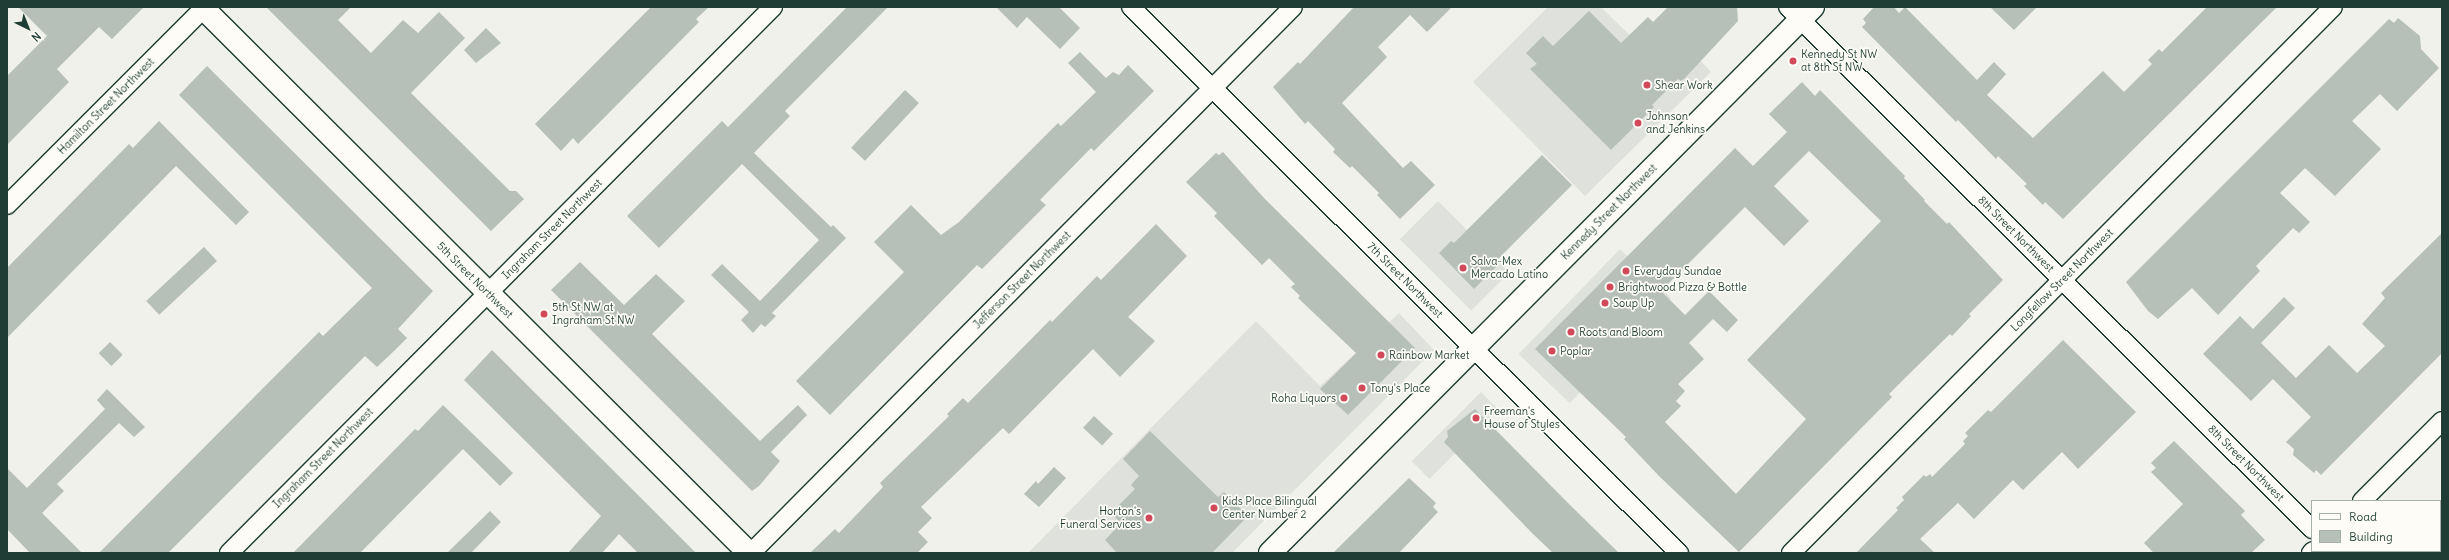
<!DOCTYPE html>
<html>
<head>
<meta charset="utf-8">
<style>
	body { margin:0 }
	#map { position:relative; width:2449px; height:560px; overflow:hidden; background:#f0f1eb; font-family:Delius,sans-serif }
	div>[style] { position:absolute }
	.built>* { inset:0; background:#dfe2dc; transform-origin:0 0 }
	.building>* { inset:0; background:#b6bfb8; transform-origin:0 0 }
	.roads { filter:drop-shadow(1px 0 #1f3d34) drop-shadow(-1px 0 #1f3d34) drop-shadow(0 1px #1f3d34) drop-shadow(0 -1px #1f3d34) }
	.street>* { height:18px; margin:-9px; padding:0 9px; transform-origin:9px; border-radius:9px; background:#fdfcf7 }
	.secondary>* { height:22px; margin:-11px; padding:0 11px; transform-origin:11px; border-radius:11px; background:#fdfcf7 }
	.dots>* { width:11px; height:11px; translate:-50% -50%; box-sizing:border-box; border:2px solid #fdfcf7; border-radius:50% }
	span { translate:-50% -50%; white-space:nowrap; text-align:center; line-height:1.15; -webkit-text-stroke:3.5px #fdfcf7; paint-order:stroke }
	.poi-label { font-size:11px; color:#1f3d34 }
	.left { translate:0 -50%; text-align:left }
	.right { translate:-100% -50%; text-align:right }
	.street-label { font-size:11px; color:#1f3d34 }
	.frame { position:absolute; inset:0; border:8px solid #1f3d34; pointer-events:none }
	.legend { position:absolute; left:2311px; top:500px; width:130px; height:52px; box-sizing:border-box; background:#fdfcf7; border:1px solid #a4b0a9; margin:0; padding:5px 7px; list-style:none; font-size:12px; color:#1f3d34 }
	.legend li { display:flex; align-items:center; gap:8px; height:20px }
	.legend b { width:20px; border:1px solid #a4b0a9 }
	.north { position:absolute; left:8px; top:8px; width:40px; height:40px; -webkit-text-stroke:3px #fdfcf7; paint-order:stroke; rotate:137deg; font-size:11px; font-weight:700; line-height:16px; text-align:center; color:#1f3d34 }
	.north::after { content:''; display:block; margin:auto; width:14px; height:18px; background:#1f3d34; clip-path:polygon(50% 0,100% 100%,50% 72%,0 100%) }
</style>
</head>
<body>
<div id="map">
	<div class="built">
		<div style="clip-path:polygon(1548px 7px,1601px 7px,1663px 68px,1687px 46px,1711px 72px,1585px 196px,1473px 82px)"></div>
		<div style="left:1438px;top:201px;width:101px;height:54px;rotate:45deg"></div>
		<div style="left:1620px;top:249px;width:71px;height:146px;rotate:44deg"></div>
		<div style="clip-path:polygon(1399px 313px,1434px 350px,1232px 553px,1028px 553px,1256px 321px,1320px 386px)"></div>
		<div style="left:1481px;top:392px;width:25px;height:98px;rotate:45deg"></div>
	</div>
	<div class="building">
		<div style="clip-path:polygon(18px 7px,144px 7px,112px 39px,99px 27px,57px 69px,69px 82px,7px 145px,7px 76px,47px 36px)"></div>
		<div style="clip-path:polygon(266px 7px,351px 7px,338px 20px,371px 53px,403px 20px,418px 33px,439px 12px,465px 38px,411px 93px,510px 191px,516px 191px,524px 199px,491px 231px)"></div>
		<div style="clip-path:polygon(651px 7px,709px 7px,696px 19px,699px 22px,578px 144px,573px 138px,561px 151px,535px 124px)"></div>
		<div style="clip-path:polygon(847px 7px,888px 7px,785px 111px,790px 116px,754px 153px,831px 227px,833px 225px,846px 238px,772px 313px,776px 316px,765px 327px,761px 324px,753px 333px,741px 320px,749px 312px,711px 275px,722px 264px,760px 301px,819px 240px,742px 164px,659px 248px,627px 216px,722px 121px,728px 127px)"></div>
		<div style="clip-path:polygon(996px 7px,1059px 7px,1080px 28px,1060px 49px,1027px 17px,1017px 28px)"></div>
		<div style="clip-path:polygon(1354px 7px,1452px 7px,1427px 32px,1410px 15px,1378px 47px,1387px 57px,1342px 103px,1403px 168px,1411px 161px,1435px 185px,1400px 219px,1377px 195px,1379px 193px,1352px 166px,1350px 168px,1333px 152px,1335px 149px,1308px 121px,1305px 124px,1273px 87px,1298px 62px,1300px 64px)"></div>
		<div style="clip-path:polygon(1668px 7px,1737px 7px,1738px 21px,1685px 78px,1681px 81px,1678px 79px,1652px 105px,1654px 107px,1611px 150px,1530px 69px,1537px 64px,1526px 53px,1543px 36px,1553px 46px,1589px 11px,1621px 43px,1648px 17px,1653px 22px)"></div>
		<div style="clip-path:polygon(1874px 7px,1894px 7px,1899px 13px,1905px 7px,1977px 80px,1994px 62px,2006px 74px,1987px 95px,2033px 138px,2103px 71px,2124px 92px,2152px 64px,2148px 60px,2159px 49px,2162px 52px,2207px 7px,2277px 7px,2063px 219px,2045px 202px,2043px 205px,2024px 186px,2027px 184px,1998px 156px,1996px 159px,1958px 120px,1956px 122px,1862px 27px,1866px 23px,1863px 19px)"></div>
		<div style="clip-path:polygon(1990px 7px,2037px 7px,2014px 30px)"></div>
		<div style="clip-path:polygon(2398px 18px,2420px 36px,2421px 49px,2439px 68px,2397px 111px,2380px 94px,2352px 121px,2381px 149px,2335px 196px,2305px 168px,2280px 193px,2310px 222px,2299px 233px,2293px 228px,2256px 266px,2260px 271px,2218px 315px,2192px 288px,2158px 319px,2148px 311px,2126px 282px,2389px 19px,2394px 23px)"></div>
		<div style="clip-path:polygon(486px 28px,501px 43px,476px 63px,464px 50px)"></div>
		<div style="clip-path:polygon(1080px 52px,1106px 78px,1113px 72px,1119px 75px,1128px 65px,1154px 91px,1094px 151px,1091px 148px,1040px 200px,1046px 205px,982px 269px,977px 265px,830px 415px,796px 381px,904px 272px,874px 242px,911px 205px,941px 235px,959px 222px,1058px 123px,1061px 126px,1096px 92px,1068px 63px)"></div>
		<div style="clip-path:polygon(207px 66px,433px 291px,398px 329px,407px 338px,394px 351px,377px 367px,365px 356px,168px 553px,99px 553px,319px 332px,323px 336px,372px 288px,179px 95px)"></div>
		<div style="clip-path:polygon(evenodd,1802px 82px,1815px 96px,1820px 90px,1905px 176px,1904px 178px,1925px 200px,1924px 201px,1947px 224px,1949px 222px,2003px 280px,1969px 314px,1971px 316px,1952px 336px,1950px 334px,1903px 380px,1889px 394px,1892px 397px,1739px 552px,1659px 476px,1624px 439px,1626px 437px,1535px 349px,1735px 148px,1753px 166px,1787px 132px,1769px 114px,1802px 82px,1809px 151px,1881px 221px,1747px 360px,1806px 419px,1736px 494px,1665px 422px,1681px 406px,1676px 401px,1685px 391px,1678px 384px,1704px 359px,1689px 343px,1713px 319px,1727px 332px,1738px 320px,1709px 291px,1685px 315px,1661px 291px,1745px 207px,1784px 246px,1809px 221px,1774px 186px,1809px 151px)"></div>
		<div style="left:905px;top:90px;width:19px;height:79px;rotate:43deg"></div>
		<div style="clip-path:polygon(159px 121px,249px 212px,236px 225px,176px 166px,7px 338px,7px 268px,129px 144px,133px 148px)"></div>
		<div style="clip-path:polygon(1223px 152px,1264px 198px,1415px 348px,1348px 415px,1320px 389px,1356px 353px,1298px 298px,1300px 296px,1291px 287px,1295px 284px,1269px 258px,1262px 265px,1214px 216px,1217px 213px,1186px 182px,1216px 153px,1219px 155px)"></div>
		<div style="clip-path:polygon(1542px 155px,1572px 185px,1497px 260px,1500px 263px,1474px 289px,1439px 253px,1451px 241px,1454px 243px)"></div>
		<div style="clip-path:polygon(1156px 224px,1187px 256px,1128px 317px,1155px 341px,1120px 377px,1093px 349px,1009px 434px,1003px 428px,921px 507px,932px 518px,918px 532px,928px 542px,917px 553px,810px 553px,835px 529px,839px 533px,883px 487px,880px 483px,949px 416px,947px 414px,963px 398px,968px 403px,1050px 320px,1052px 322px,1097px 276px,1101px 280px)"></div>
		<div style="clip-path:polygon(2442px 233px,2442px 353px,2321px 475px,2316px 470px,2314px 473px,2293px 455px,2294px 449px,2286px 442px,2311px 417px,2273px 379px,2251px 401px,2203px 354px,2240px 316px,2253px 329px,2284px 297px,2295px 308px,2261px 343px,2296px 378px,2329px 345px,2357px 373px,2385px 346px,2362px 324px,2385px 298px,2381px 293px)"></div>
		<div style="left:204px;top:247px;width:19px;height:79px;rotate:47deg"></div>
		<div style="clip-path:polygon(580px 262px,624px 305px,656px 274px,685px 301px,652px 334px,760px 441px,798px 405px,807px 415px,771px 452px,780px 461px,759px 486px,752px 491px,551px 290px)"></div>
		<div style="clip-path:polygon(2063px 340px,2136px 412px,2078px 469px,2062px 452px,2023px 490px,2013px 480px,1974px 519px,1958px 503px,1920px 539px,1935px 553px,1856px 553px,1898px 510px,1896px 508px,1904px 500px,1902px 497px,1924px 475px,1926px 477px,1930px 474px,1932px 477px,1965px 444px,1963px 441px,1968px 436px,1965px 433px,1988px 410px,1991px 412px)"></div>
		<div style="left:110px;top:342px;width:18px;height:16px;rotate:45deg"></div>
		<div style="clip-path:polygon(492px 350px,634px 491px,696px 553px,638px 553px,619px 534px,602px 553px,568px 553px,601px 516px,464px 380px)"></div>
		<div style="clip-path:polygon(107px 389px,145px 427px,134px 437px,119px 423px,57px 484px,64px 491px,42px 513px,82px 553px,30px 553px,7px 529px,7px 468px,27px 488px,105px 409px,97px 400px)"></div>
		<div style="clip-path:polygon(443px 405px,513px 473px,500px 486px,463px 449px,360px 553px,293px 553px,415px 429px,418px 431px)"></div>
		<div style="clip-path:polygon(1475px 409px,1569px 504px,1619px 553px,1553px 553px,1532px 533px,1444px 442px,1448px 437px,1447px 431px)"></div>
		<div style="left:1094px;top:416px;width:26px;height:16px;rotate:43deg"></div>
		<div style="clip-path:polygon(1150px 431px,1218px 497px,1224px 492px,1248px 516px,1212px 553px,1117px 553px,1105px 540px,1121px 523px,1111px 513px,1135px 489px,1131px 485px,1139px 476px,1123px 459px)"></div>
		<div style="clip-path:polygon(2174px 441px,2245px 511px,2241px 515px,2265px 540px,2251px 553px,2154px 553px,2144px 543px,2183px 504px,2151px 472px,2156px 468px,2151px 463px)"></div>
		<div style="clip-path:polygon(1054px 467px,1066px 478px,1039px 507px,1024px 494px,1036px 481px,1038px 484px)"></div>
		<div style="clip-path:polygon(1409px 478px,1436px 503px,1433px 507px,1438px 512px,1399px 553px,1333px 553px)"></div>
		<div style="clip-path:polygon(490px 511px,501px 522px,471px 553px,447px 553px)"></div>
	</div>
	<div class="roads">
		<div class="street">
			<div style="left:1131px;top:7px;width:774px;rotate:44.9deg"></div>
			<div style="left:1788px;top:7px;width:740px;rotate:44.89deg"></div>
			<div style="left:7px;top:205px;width:280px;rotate:-45deg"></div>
			<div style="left:2362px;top:501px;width:113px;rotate:-45deg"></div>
			<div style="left:2335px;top:551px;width:3px;rotate:45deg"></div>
			<div style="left:229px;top:553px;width:771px;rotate:-45.11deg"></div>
			<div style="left:751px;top:553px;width:769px;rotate:-45.21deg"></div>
			<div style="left:1791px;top:553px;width:769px;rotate:-45.21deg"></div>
			<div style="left:2311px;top:553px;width:3px;rotate:-45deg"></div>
		</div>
		<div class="secondary">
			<div style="left:202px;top:7px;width:773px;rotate:44.95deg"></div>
			<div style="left:1270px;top:553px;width:770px;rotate:-45.16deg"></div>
		</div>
	</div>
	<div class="dots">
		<div style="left:1793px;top:61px;background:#d1495b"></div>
		<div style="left:1647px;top:85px;background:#d1495b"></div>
		<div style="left:1638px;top:123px;background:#d1495b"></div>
		<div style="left:1463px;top:268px;background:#d1495b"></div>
		<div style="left:1626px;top:271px;background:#d1495b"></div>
		<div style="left:1610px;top:287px;background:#d1495b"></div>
		<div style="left:1605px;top:303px;background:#d1495b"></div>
		<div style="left:544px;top:314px;background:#d1495b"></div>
		<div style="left:1571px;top:332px;background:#d1495b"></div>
		<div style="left:1552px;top:351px;background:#d1495b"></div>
		<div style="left:1381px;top:355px;background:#d1495b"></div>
		<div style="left:1362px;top:388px;background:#d1495b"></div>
		<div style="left:1344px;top:398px;background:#d1495b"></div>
		<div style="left:1476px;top:418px;background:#d1495b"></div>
		<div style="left:1214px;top:508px;background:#d1495b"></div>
		<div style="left:1149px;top:518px;background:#d1495b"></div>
	</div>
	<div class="poi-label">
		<span class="left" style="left:1801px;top:61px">Kennedy St NW<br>at 8th St NW</span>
		<span class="left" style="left:1655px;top:85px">Shear Work</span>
		<span class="left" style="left:1646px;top:123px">Johnson<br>and Jenkins</span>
		<span class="left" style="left:1471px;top:268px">Salva-Mex<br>Mercado Latino</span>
		<span class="left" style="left:1634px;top:271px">Everyday Sundae</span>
		<span class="left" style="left:1618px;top:287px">Brightwood Pizza &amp; Bottle</span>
		<span class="left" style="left:1613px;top:303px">Soup Up</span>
		<span class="left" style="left:552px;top:314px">5th St NW at<br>Ingraham St NW</span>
		<span class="left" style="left:1579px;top:332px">Roots and Bloom</span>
		<span class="left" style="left:1560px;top:351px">Poplar</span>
		<span class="left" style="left:1389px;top:355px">Rainbow Market</span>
		<span class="left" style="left:1370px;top:388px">Tony's Place</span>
		<span class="right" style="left:1336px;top:398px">Roha Liquors</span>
		<span class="left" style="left:1484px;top:418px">Freeman's<br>House of Styles</span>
		<span class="left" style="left:1222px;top:508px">Kids Place Bilingual<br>Center Number 2</span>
		<span class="right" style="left:1141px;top:518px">Horton's<br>Funeral Services</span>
	</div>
	<div class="street-label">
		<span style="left:106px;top:106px;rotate:-45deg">Hamilton Street Northwest</span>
		<span style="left:1609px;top:212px;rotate:-45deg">Kennedy Street Northwest</span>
		<span style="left:552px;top:229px;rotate:-45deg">Ingraham Street Northwest</span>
		<span style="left:2016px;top:234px;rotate:45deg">8th Street Northwest</span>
		<span style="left:475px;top:280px;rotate:45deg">5th Street Northwest</span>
		<span style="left:1022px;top:280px;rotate:-45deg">Jefferson Street Northwest</span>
		<span style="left:1405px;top:280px;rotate:45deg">7th Street Northwest</span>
		<span style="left:2062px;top:280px;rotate:-45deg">Longfellow Street Northwest</span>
		<span style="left:323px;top:458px;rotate:-45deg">Ingraham Street Northwest</span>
		<span style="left:2246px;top:463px;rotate:45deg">8th Street Northwest</span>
	</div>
	<div class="frame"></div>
	<ul class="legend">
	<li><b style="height:5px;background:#fdfcf7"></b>Road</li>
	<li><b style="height:11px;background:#b6bfb8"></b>Building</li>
	</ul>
	<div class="north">N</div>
</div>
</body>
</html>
